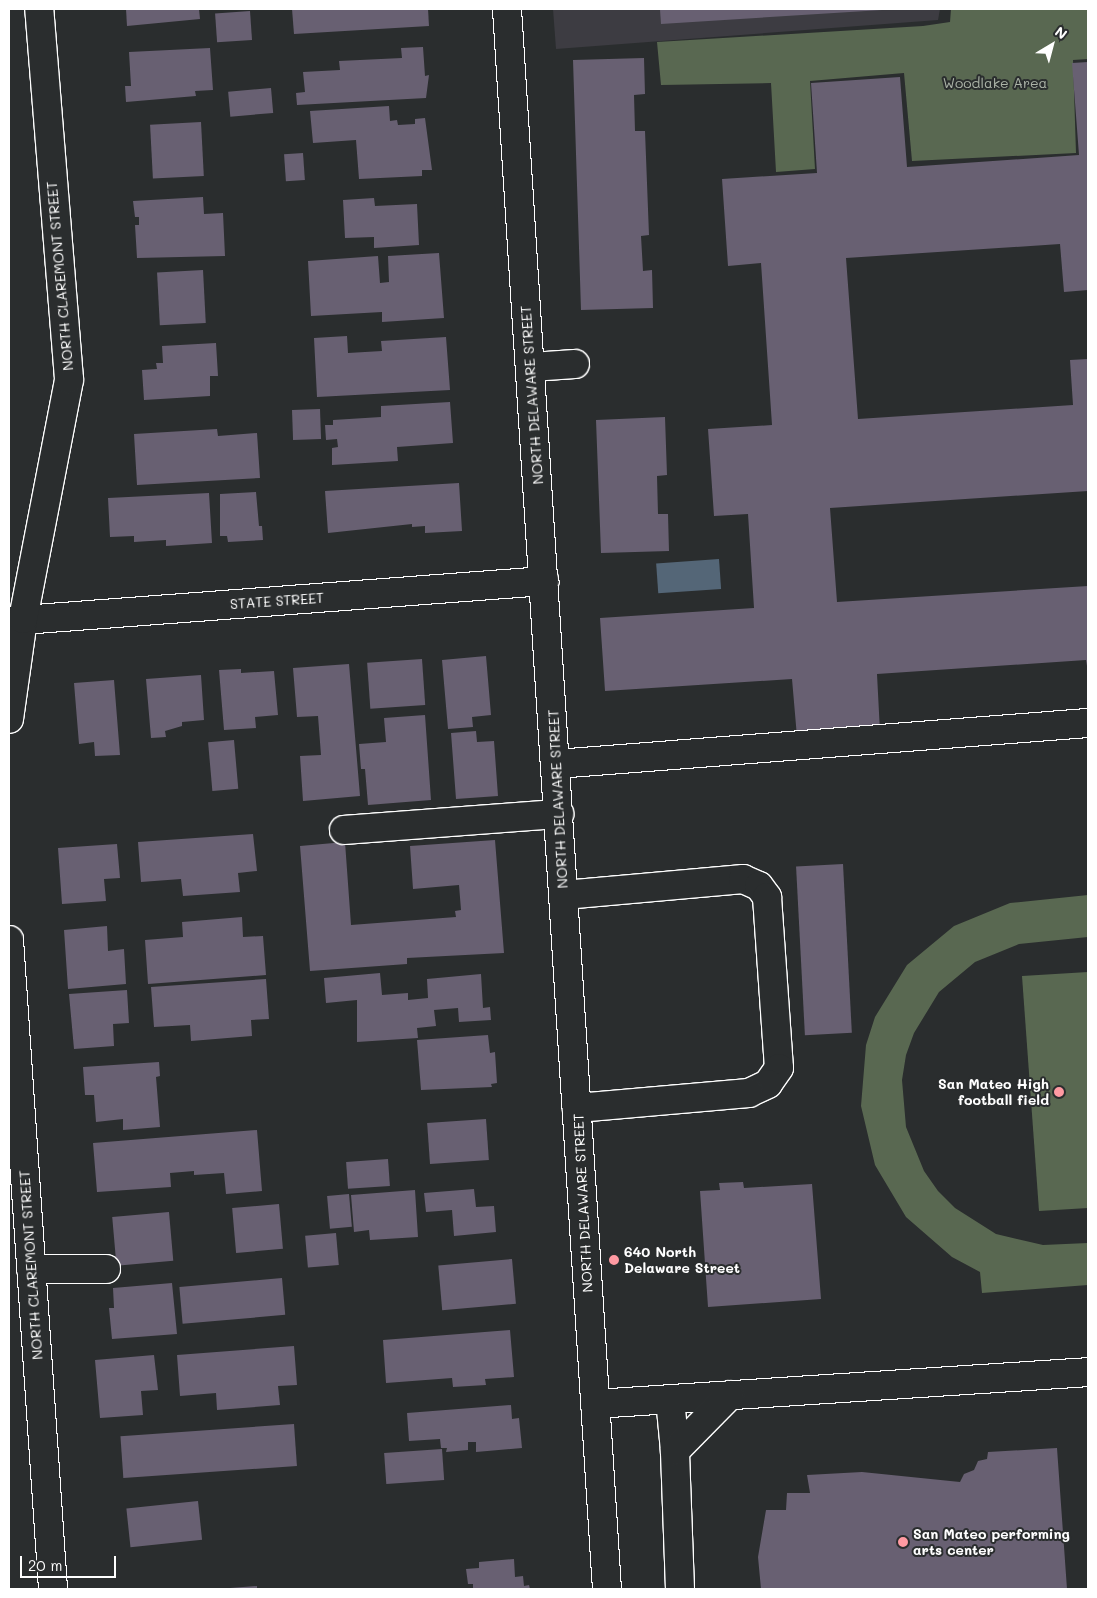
<!DOCTYPE html>
<html>
<head>
<meta charset="utf-8">
<style>
	body { margin:0 }
	#map { position:relative; width:1097px; height:1598px; overflow:hidden; background:#2a2d2e; font-family:Mali,sans-serif }
	div>[style] { position:absolute }
	.built>* { inset:0; background:#3d3c42 }
	.green>* { inset:0; background:#596851 }
	.water>* { inset:0; background:#546677; transform-origin:0 0 }
	.building>* { inset:0; background:#686072; transform-origin:0 0 }
	.roads { filter:drop-shadow(1px 0 #fff) drop-shadow(-1px 0 #fff) drop-shadow(0 1px #fff) drop-shadow(0 -1px #fff) }
	.minor>* { height:28px; margin:-14px; padding:0 14px; transform-origin:14px; border-radius:14px; background:#2a2d2e }
	.major>* { height:28px; margin:-14px; padding:0 14px; transform-origin:14px; border-radius:14px; background:#2a2d2e }
	.dots>* { width:14px; height:14px; translate:-50% -50%; box-sizing:border-box; border:2px solid #2a2d2e; border-radius:50% }
	span { translate:-50% -50%; white-space:nowrap; text-align:center; line-height:1.15; -webkit-text-stroke:4px #2a2d2e; paint-order:stroke }
	.park-label { font-size:14px; color:#acb4a8 }
	.street-label { font-size:14px; color:#fff }
	.poi-label { font-size:14px; color:#fff; font-weight:700 }
	.right { translate:-100% -50%; text-align:right }
	.left { translate:0 -50%; text-align:left }
	.frame { position:absolute; inset:0; border:10px solid #fff; pointer-events:none }
	.north { position:absolute; left:1027px; top:20px; width:50px; height:50px; -webkit-text-stroke:4px #2a2d2e; paint-order:stroke; rotate:37deg; font-size:14px; font-weight:700; line-height:20px; text-align:center; color:#fff }
	.north::after { content:''; display:block; margin:auto; width:18px; height:22px; background:#fff; clip-path:polygon(50% 0,100% 100%,50% 72%,0 100%) }
	.scale { position:absolute; left:20px; top:1556px; width:96px; height:22px; box-sizing:border-box; border:2px solid #fff; border-top:0; padding-left:6px; font-size:15px; line-height:18px; white-space:nowrap; color:#fff; -webkit-text-stroke:4px #2a2d2e; paint-order:stroke }
</style>
</head>
<body>
<div id="map">
	<div class="built">
		<div style="clip-path:polygon(553px 9px,940px 9px,938px 20px,556px 49px)"></div>
	</div>
	<div class="green">
		<div style="clip-path:polygon(951px 9px,1088px 9px,1088px 59px,1073px 60px,1076px 153px,912px 161px,904px 73px,810px 81px,815px 169px,776px 172px,771px 83px,661px 85px,657px 42px,923px 26px,950px 22px)"></div>
		<div style="clip-path:polygon(1088px 895px,1088px 937px,1019px 944px,975px 962px,939px 992px,914px 1033px,906px 1055px,902px 1080px,906px 1127px,924px 1171px,938px 1191px,955px 1208px,996px 1234px,1043px 1245px,1088px 1243px,1088px 1285px,982px 1293px,980px 1272px,952px 1257px,906px 1217px,875px 1165px,861px 1106px,866px 1045px,875px 1017px,907px 965px,954px 926px,1010px 903px)"></div>
		<div style="clip-path:polygon(1088px 972px,1088px 1208px,1039px 1211px,1022px 976px)"></div>
	</div>
	<div class="water">
		<div style="left:719px;top:559px;width:30px;height:63px;rotate:86deg"></div>
	</div>
	<div class="building">
		<div style="clip-path:polygon(126px 9px,199px 9px,200px 19px,127px 26px)"></div>
		<div style="clip-path:polygon(292px 9px,428px 9px,429px 26px,294px 34px)"></div>
		<div style="clip-path:polygon(660px 9px,882px 9px,882px 10px,661px 24px)"></div>
		<div style="left:250px;top:11px;width:29px;height:35px;rotate:86deg"></div>
		<div style="clip-path:polygon(423px 47px,425px 76px,429px 75px,426px 98px,297px 105px,296px 93px,305px 92px,303px 72px,340px 70px,339px 61px,402px 58px,401px 48px)"></div>
		<div style="clip-path:polygon(210px 48px,213px 90px,195px 91px,196px 96px,126px 102px,125px 86px,131px 86px,129px 52px)"></div>
		<div style="clip-path:polygon(644px 58px,645px 94px,634px 95px,635px 131px,645px 131px,649px 235px,641px 236px,643px 271px,652px 270px,653px 308px,581px 310px,573px 60px)"></div>
		<div style="clip-path:polygon(1088px 62px,1088px 290px,1064px 292px,1060px 244px,846px 258px,858px 419px,1073px 405px,1070px 360px,1088px 359px,1088px 491px,830px 508px,837px 602px,1088px 586px,1088px 672px,1086px 660px,877px 674px,880px 732px,797px 737px,792px 679px,605px 691px,600px 618px,754px 608px,748px 514px,714px 516px,708px 429px,772px 425px,761px 263px,728px 266px,722px 179px,817px 173px,811px 83px,900px 77px,907px 167px,1079px 155px,1072px 63px)"></div>
		<div style="left:271px;top:88px;width:25px;height:43px;rotate:85deg"></div>
		<div style="clip-path:polygon(389px 106px,390px 121px,397px 120px,398px 125px,415px 124px,415px 119px,425px 118px,432px 170px,422px 170px,422px 176px,359px 179px,356px 140px,313px 143px,310px 111px)"></div>
		<div style="left:201px;top:122px;width:54px;height:51px;rotate:87deg"></div>
		<div style="left:303px;top:153px;width:27px;height:19px;rotate:86deg"></div>
		<div style="clip-path:polygon(203px 197px,204px 214px,223px 213px,225px 256px,137px 258px,135px 225px,139px 225px,139px 217px,135px 217px,133px 201px)"></div>
		<div style="clip-path:polygon(374px 198px,375px 206px,417px 204px,419px 245px,374px 248px,374px 237px,345px 238px,343px 200px)"></div>
		<div style="clip-path:polygon(439px 253px,444px 318px,382px 322px,382px 312px,311px 316px,308px 261px,378px 256px,380px 283px,389px 282px,388px 256px)"></div>
		<div style="left:203px;top:270px;width:53px;height:46px;rotate:87deg"></div>
		<div style="clip-path:polygon(347px 336px,348px 353px,382px 351px,381px 341px,446px 337px,450px 390px,317px 397px,314px 338px)"></div>
		<div style="clip-path:polygon(216px 343px,218px 376px,210px 376px,210px 396px,144px 400px,142px 370px,157px 369px,156px 363px,163px 363px,162px 346px)"></div>
		<div style="clip-path:polygon(450px 402px,453px 443px,397px 447px,398px 461px,332px 465px,332px 448px,338px 447px,337px 439px,326px 440px,325px 425px,333px 425px,333px 420px,381px 417px,381px 406px)"></div>
		<div style="left:320px;top:409px;width:30px;height:28px;rotate:88deg"></div>
		<div style="clip-path:polygon(665px 417px,667px 475px,657px 476px,658px 514px,668px 514px,669px 551px,601px 553px,596px 420px)"></div>
		<div style="clip-path:polygon(217px 429px,218px 436px,257px 433px,260px 478px,137px 485px,134px 434px)"></div>
		<div style="clip-path:polygon(459px 483px,462px 531px,425px 533px,425px 526px,412px 527px,412px 524px,328px 533px,325px 491px)"></div>
		<div style="clip-path:polygon(256px 492px,259px 526px,262px 526px,263px 540px,228px 542px,227px 536px,220px 536px,220px 494px)"></div>
		<div style="clip-path:polygon(209px 493px,212px 543px,166px 546px,166px 540px,134px 542px,134px 536px,110px 537px,108px 498px)"></div>
		<div style="clip-path:polygon(486px 656px,491px 715px,472px 717px,473px 727px,448px 729px,442px 660px)"></div>
		<div style="left:422px;top:659px;width:46px;height:55px;rotate:86deg"></div>
		<div style="clip-path:polygon(349px 664px,360px 796px,303px 801px,300px 756px,321px 755px,318px 716px,297px 717px,293px 668px)"></div>
		<div style="clip-path:polygon(241px 669px,241px 673px,274px 671px,278px 715px,255px 717px,256px 728px,224px 730px,219px 670px)"></div>
		<div style="clip-path:polygon(201px 675px,204px 720px,182px 722px,182px 726px,165px 731px,166px 737px,151px 738px,146px 679px)"></div>
		<div style="clip-path:polygon(114px 680px,120px 755px,95px 756px,94px 742px,79px 744px,74px 683px)"></div>
		<div style="clip-path:polygon(425px 715px,431px 800px,368px 805px,365px 769px,361px 769px,359px 744px,386px 742px,384px 718px)"></div>
		<div style="clip-path:polygon(476px 731px,477px 742px,494px 741px,498px 796px,456px 799px,451px 733px)"></div>
		<div style="left:234px;top:740px;width:49px;height:26px;rotate:85deg"></div>
		<div style="clip-path:polygon(253px 834px,257px 871px,238px 873px,240px 892px,183px 896px,181px 879px,141px 882px,138px 842px)"></div>
		<div style="clip-path:polygon(495px 840px,504px 953px,407px 958px,407px 964px,310px 971px,300px 846px,345px 842px,351px 925px,456px 917px,455px 911px,461px 910px,459px 885px,413px 889px,410px 846px)"></div>
		<div style="clip-path:polygon(117px 844px,120px 878px,104px 879px,106px 901px,62px 904px,58px 848px)"></div>
		<div style="left:843px;top:864px;width:169px;height:47px;rotate:87deg"></div>
		<div style="clip-path:polygon(242px 917px,243px 937px,263px 936px,266px 975px,148px 984px,145px 940px,183px 937px,182px 922px)"></div>
		<div style="clip-path:polygon(107px 926px,108px 951px,124px 949px,126px 984px,68px 989px,64px 930px)"></div>
		<div style="clip-path:polygon(380px 973px,382px 995px,408px 993px,408px 1000px,428px 998px,427px 979px,481px 974px,483px 1008px,490px 1007px,491px 1020px,459px 1022px,458px 1008px,434px 1010px,436px 1026px,417px 1028px,418px 1038px,357px 1042px,357px 1000px,326px 1003px,324px 978px)"></div>
		<div style="clip-path:polygon(266px 979px,269px 1019px,251px 1020px,252px 1036px,191px 1041px,190px 1025px,154px 1027px,151px 987px)"></div>
		<div style="clip-path:polygon(127px 990px,129px 1023px,113px 1024px,114px 1046px,74px 1049px,69px 994px)"></div>
		<div style="clip-path:polygon(488px 1035px,490px 1053px,495px 1052px,497px 1083px,491px 1084px,492px 1087px,421px 1090px,417px 1040px)"></div>
		<div style="clip-path:polygon(159px 1062px,160px 1076px,156px 1077px,160px 1127px,123px 1130px,123px 1119px,96px 1122px,94px 1095px,85px 1095px,83px 1067px)"></div>
		<div style="left:486px;top:1119px;width:41px;height:59px;rotate:86deg"></div>
		<div style="clip-path:polygon(257px 1130px,262px 1191px,226px 1194px,224px 1173px,194px 1175px,194px 1171px,170px 1173px,171px 1187px,97px 1192px,93px 1143px)"></div>
		<div style="left:388px;top:1159px;width:27px;height:42px;rotate:86deg"></div>
		<div style="clip-path:polygon(743px 1182px,744px 1188px,812px 1184px,821px 1299px,708px 1307px,700px 1191px,720px 1190px,719px 1183px)"></div>
		<div style="clip-path:polygon(474px 1189px,476px 1207px,494px 1206px,496px 1232px,454px 1236px,452px 1210px,426px 1212px,424px 1193px)"></div>
		<div style="clip-path:polygon(415px 1190px,418px 1237px,370px 1240px,369px 1230px,354px 1232px,351px 1195px)"></div>
		<div style="left:349px;top:1194px;width:33px;height:22px;rotate:85deg"></div>
		<div style="left:279px;top:1204px;width:45px;height:47px;rotate:85deg"></div>
		<div style="left:169px;top:1212px;width:49px;height:57px;rotate:85deg"></div>
		<div style="left:336px;top:1233px;width:32px;height:31px;rotate:85deg"></div>
		<div style="left:512px;top:1259px;width:45px;height:74px;rotate:85deg"></div>
		<div style="left:282px;top:1278px;width:37px;height:103px;rotate:85deg"></div>
		<div style="clip-path:polygon(172px 1283px,177px 1334px,112px 1339px,109px 1308px,114px 1308px,113px 1288px)"></div>
		<div style="clip-path:polygon(510px 1330px,514px 1377px,485px 1379px,486px 1385px,453px 1387px,452px 1378px,386px 1383px,383px 1340px)"></div>
		<div style="clip-path:polygon(294px 1346px,297px 1385px,278px 1386px,280px 1405px,217px 1410px,216px 1393px,180px 1396px,177px 1355px)"></div>
		<div style="clip-path:polygon(154px 1355px,158px 1390px,141px 1391px,143px 1415px,100px 1418px,95px 1360px)"></div>
		<div style="clip-path:polygon(511px 1405px,512px 1419px,519px 1418px,522px 1448px,476px 1452px,476px 1442px,468px 1442px,468px 1450px,446px 1452px,447px 1448px,441px 1448px,440px 1439px,409px 1441px,407px 1413px)"></div>
		<div style="left:294px;top:1424px;width:42px;height:174px;rotate:86deg"></div>
		<div style="clip-path:polygon(1057px 1448px,1067px 1589px,761px 1589px,758px 1557px,766px 1510px,786px 1510px,787px 1493px,810px 1493px,807px 1475px,862px 1472px,960px 1482px,964px 1474px,974px 1470px,978px 1461px,987px 1459px,988px 1452px)"></div>
		<div style="left:442px;top:1449px;width:31px;height:58px;rotate:86deg"></div>
		<div style="left:198px;top:1501px;width:39px;height:72px;rotate:84deg"></div>
		<div style="clip-path:polygon(514px 1559px,515px 1577px,523px 1576px,524px 1586px,529px 1585px,530px 1589px,473px 1589px,473px 1584px,468px 1584px,466px 1569px,479px 1568px,479px 1562px)"></div>
		<div style="clip-path:polygon(257px 1586px,257px 1589px,230px 1589px,230px 1588px)"></div>
	</div>
	<div class="roads">
		<div class="minor">
			<div style="left:531px;top:367px;width:44px;rotate:-3.9deg"></div>
			<div style="left:9px;top:621px;width:537px;rotate:-4.27deg"></div>
			<div style="left:9px;top:719px;width:101px;rotate:-82deg"></div>
			<div style="left:23px;top:619px;width:244px;rotate:-79.1deg"></div>
			<div style="left:69px;top:379px;width:371px;rotate:-94.6deg"></div>
			<div style="left:556px;top:764px;width:534px;rotate:-4.41deg"></div>
			<div style="left:344px;top:830px;width:216px;rotate:-4.3deg"></div>
			<div style="left:564px;top:895px;width:180px;rotate:-5.1deg"></div>
			<div style="left:743px;top:879px;width:17px;rotate:24deg"></div>
			<div style="left:759px;top:886px;width:14px;rotate:54deg"></div>
			<div style="left:767px;top:897px;width:171px;rotate:86deg"></div>
			<div style="left:779px;top:1068px;width:19px;rotate:125deg"></div>
			<div style="left:768px;top:1084px;width:21px;rotate:155deg"></div>
			<div style="left:749px;top:1093px;width:173px;rotate:175deg"></div>
			<div style="left:9px;top:940px;width:650px;rotate:86.12deg"></div>
			<div style="left:31px;top:1269px;width:75px"></div>
			<div style="left:670px;top:1399px;width:52px;rotate:84.5deg"></div>
			<div style="left:595px;top:1404px;width:494px;rotate:-3.7deg"></div>
			<div style="left:680px;top:1589px;width:138px;rotate:-92.1deg"></div>
			<div style="left:675px;top:1451px;width:78px;rotate:-45.5deg"></div>
		</div>
		<div class="major">
			<div style="left:507px;top:9px;width:1583px;rotate:86.38deg"></div>
		</div>
	</div>
	<div class="dots">
		<div style="left:1059px;top:1092px;background:#ff9aa2"></div>
		<div style="left:614px;top:1260px;background:#ff9aa2"></div>
		<div style="left:903px;top:1542px;background:#ff9aa2"></div>
	</div>
	<div class="park-label">
		<span style="left:995px;top:83px">Woodlake Area</span>
	</div>
	<div class="street-label">
		<span style="left:60px;top:276px;rotate:-95deg">NORTH CLAREMONT STREET</span>
		<span style="left:532px;top:395px;rotate:-94deg">NORTH DELAWARE STREET</span>
		<span style="left:277px;top:601px;rotate:-4deg">STATE STREET</span>
		<span style="left:558px;top:799px;rotate:-93deg">NORTH DELAWARE STREET</span>
		<span style="left:583px;top:1203px;rotate:-93deg">NORTH DELAWARE STREET</span>
		<span style="left:31px;top:1265px;rotate:-94deg">NORTH CLAREMONT STREET</span>
	</div>
	<div class="poi-label">
		<span class="right" style="left:1049px;top:1092px">San Mateo High<br>football field</span>
		<span class="left" style="left:624px;top:1260px">640 North<br>Delaware Street</span>
		<span class="left" style="left:913px;top:1542px">San Mateo performing<br>arts center</span>
	</div>
	<div class="frame"></div>
	<div class="north">N</div>
	<div class="scale">20 m</div>
</div>
</body>
</html>
